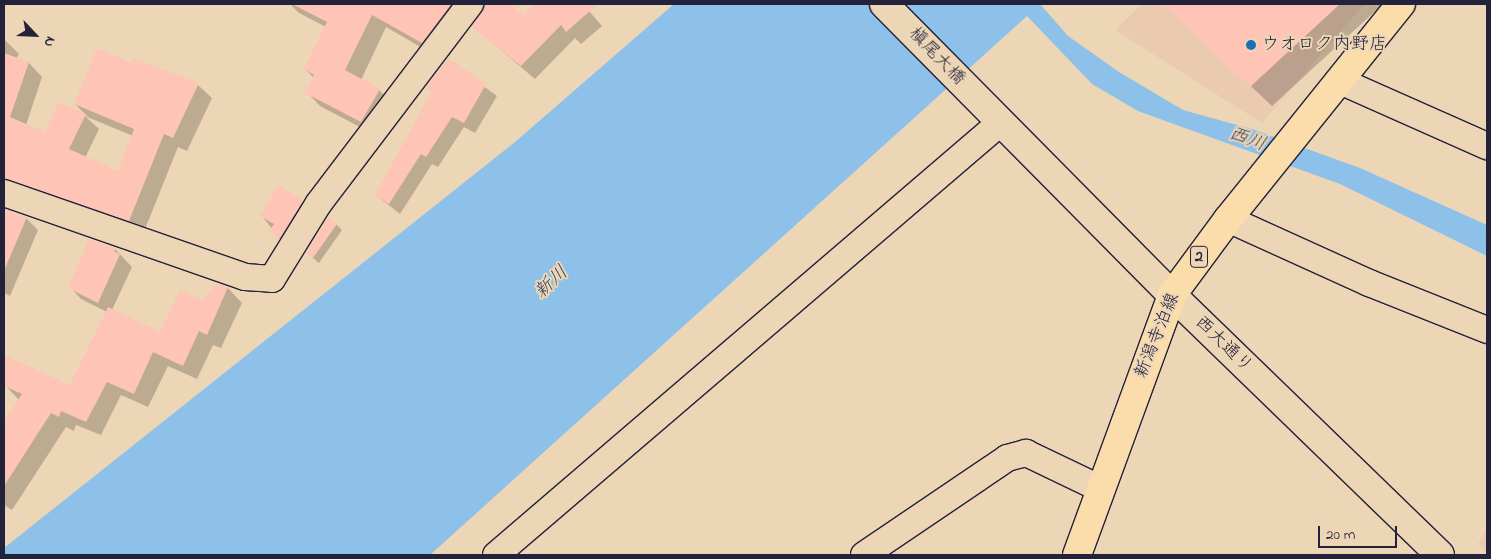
<!DOCTYPE html>
<html>
<head>
<meta charset="utf-8">
<style>
	body { margin:0 }
	#map { position:relative; width:1491px; height:559px; overflow:hidden; background:#edd6b6; font-family:"Indie Flower","Klee One",sans-serif }
	div>[style] { position:absolute }
	.built>* { inset:0; background:#eacab1 }
	.water>* { inset:0; background:#8dc1ea }
	.shadow>* { inset:0; background:#0003 }
	.building>* { inset:0; background:#fec4b6 }
	.roads { filter:drop-shadow(1px 0 #22223b) drop-shadow(-1px 0 #22223b) drop-shadow(0 1px #22223b) drop-shadow(0 -1px #22223b) }
	.street>* { height:26px; margin:-13px; padding:0 13px; transform-origin:13px; border-radius:13px; background:#edd6b6 }
	.secondary>* { height:28px; margin:-14px; padding:0 14px; transform-origin:14px; border-radius:14px; background:#edd6b6 }
	.primary>* { height:28px; margin:-14px; padding:0 14px; transform-origin:14px; border-radius:14px; background:#faddab }
	.dots>* { width:14px; height:14px; translate:-50% -50%; box-sizing:border-box; border:2px solid #edd6b6; border-radius:50% }
	span { translate:-50% -50%; white-space:nowrap; text-align:center; line-height:1.15; -webkit-text-stroke:4px #edd6b6; paint-order:stroke }
	.shield-label span { padding:1px 4px; background:#edd6b6; border:1px solid; border-radius:4px; -webkit-text-stroke-width:0 }
	.shield-label { font-size:16px; color:#22223b; font-weight:700 }
	.poi-label { font-size:18px; color:#22223b }
	.left { translate:0 -50%; text-align:left }
	.street-label { font-size:18px; color:#22223b }
	.water-label { font-size:19px; color:#37425e; font-style:italic }
	.frame { position:absolute; inset:0; border:5px solid #22223b; pointer-events:none }
	.north { position:absolute; left:10px; top:10px; width:50px; height:50px; -webkit-text-stroke:4px #edd6b6; paint-order:stroke; rotate:115deg; font-size:14px; font-weight:700; line-height:20px; text-align:center; color:#22223b }
	.north::after { content:''; display:block; margin:auto; width:18px; height:22px; background:#22223b; clip-path:polygon(50% 0,100% 100%,50% 72%,0 100%) }
	.scale { position:absolute; left:1318px; top:526px; width:79px; height:22px; box-sizing:border-box; border:2px solid #22223b; border-top:0; padding-left:6px; font-size:15px; line-height:18px; white-space:nowrap; color:#22223b; -webkit-text-stroke:4px #edd6b6; paint-order:stroke }
</style>
</head>
<body>
<div id="map">
	<div class="built">
		<div style="clip-path:polygon(1142px 4px,1364px 4px,1262px 123px,1115px 30px)"></div>
		<div style="clip-path:polygon(1487px 529px,1487px 554px,1478px 544px)"></div>
	</div>
	<div class="water">
		<div style="clip-path:polygon(674px 4px,1040px 4px,1068px 36px,1119px 72px,1183px 110px,1255px 130px,1360px 168px,1487px 225px,1487px 256px,1340px 184px,1138px 111px,1092px 84px,1027px 16px,430px 555px,4px 555px,4px 548px,515px 142px)"></div>
	</div>
	<div class="shadow">
		<div style="clip-path:polygon(290px 4px,483px 4px,472px 8px,436px 56px,386px 27px,361px 80px,379px 90px,393px 104px,375px 135px,320px 106px,307px 92px,314px 78px,305px 69px,326px 27px,299px 13px)"></div>
		<div style="clip-path:polygon(486px 4px,509px 4px,523px 16px,537px 4px,583px 4px,602px 26px,581px 44px,575px 38px,535px 79px,473px 26px)"></div>
		<div style="clip-path:polygon(1163px 4px,1383px 4px,1272px 106px)"></div>
		<div style="clip-path:polygon(evenodd,4px 39px,19px 54px,16px 59px,29px 63px,42px 77px,26px 125px,46px 134px,60px 104px,88px 117px,75px 104px,131px 65px,198px 85px,212px 98px,187px 151px,178px 147px,143px 234px,4px 187px,4px 39px,85px 116px,133px 136px,119px 173px,85px 158px,99px 129px,85px 116px)"></div>
		<div style="clip-path:polygon(448px 60px,497px 96px,475px 133px,464px 127px,438px 167px,432px 164px,400px 214px,376px 195px,433px 92px,428px 88px)"></div>
		<div style="clip-path:polygon(302px 202px,314px 214px,283px 243px,262px 216px)"></div>
		<div style="clip-path:polygon(4px 209px,26px 218px,38px 230px,10px 296px,4px 293px)"></div>
		<div style="clip-path:polygon(336px 224px,342px 230px,319px 263px,307px 253px)"></div>
		<div style="clip-path:polygon(115px 249px,132px 267px,112px 310px,161px 334px,203px 301px,228px 288px,242px 303px,221px 348px,213px 345px,197px 379px,168px 366px,148px 407px,121px 395px,101px 435px,76px 425px,74px 431px,66px 427px,12px 510px,4px 505px,4px 424px,19px 400px,5px 385px,71px 387px,107px 312px,81px 299px,70px 287px)"></div>
	</div>
	<div class="building">
		<div style="clip-path:polygon(292px 4px,451px 4px,422px 43px,372px 15px,345px 70px,380px 89px,361px 122px,305px 93px,314px 75px,304px 69px,327px 22px)"></div>
		<div style="clip-path:polygon(485px 4px,511px 4px,523px 15px,535px 4px,598px 4px,566px 32px,561px 25px,521px 66px,472px 27px)"></div>
		<div style="clip-path:polygon(1162px 4px,1340px 4px,1250px 87px)"></div>
		<div style="clip-path:polygon(97px 48px,131px 63px,133px 58px,199px 83px,173px 138px,164px 134px,129px 221px,4px 178px,4px 53px,29px 62px,10px 117px,45px 132px,59px 102px,86px 114px,69px 149px,118px 171px,134px 129px,74px 104px)"></div>
		<div style="clip-path:polygon(448px 58px,486px 84px,464px 123px,452px 117px,426px 157px,421px 154px,389px 204px,375px 195px,432px 91px,426px 88px)"></div>
		<div style="clip-path:polygon(279px 185px,303px 201px,280px 238px,269px 231px,274px 224px,260px 216px)"></div>
		<div style="clip-path:polygon(4px 209px,27px 217px,4px 271px)"></div>
		<div style="clip-path:polygon(328px 218px,337px 224px,313px 258px,306px 253px)"></div>
		<div style="clip-path:polygon(89px 239px,116px 248px,114px 251px,120px 254px,98px 303px,68px 288px)"></div>
		<div style="clip-path:polygon(216px 283px,228px 287px,207px 335px,199px 331px,183px 366px,153px 352px,134px 394px,107px 382px,86px 422px,61px 411px,59px 417px,51px 413px,4px 486px,4px 422px,22px 394px,4px 386px,4px 355px,70px 385px,108px 307px,160px 332px,180px 290px,203px 300px)"></div>
	</div>
	<div class="roads">
		<div class="street">
			<div style="left:1340px;top:81px;width:161px;rotate:23.9deg"></div>
			<div style="left:4px;top:193px;width:255px;rotate:19.2deg"></div>
			<div style="left:245px;top:277px;width:27px;rotate:4deg"></div>
			<div style="left:272px;top:279px;width:89px;rotate:-58.3deg"></div>
			<div style="left:319px;top:203px;width:250px;rotate:-52.8deg"></div>
			<div style="left:1228px;top:219px;width:155px;rotate:24.4deg"></div>
			<div style="left:1369px;top:283px;width:127px;rotate:21.7deg"></div>
			<div style="left:496px;top:555px;width:664px;rotate:-40.6deg"></div>
			<div style="left:864px;top:555px;width:173px;rotate:-34.1deg"></div>
			<div style="left:1007px;top:458px;width:20px;rotate:-15deg"></div>
			<div style="left:1026px;top:453px;width:83px;rotate:25.6deg"></div>
		</div>
		<div class="secondary">
			<div style="left:884px;top:4px;width:409px;rotate:45.3deg"></div>
			<div style="left:1172px;top:295px;width:373px;rotate:44.1deg"></div>
		</div>
		<div class="primary">
			<div style="left:1077px;top:555px;width:277px;rotate:-69.9deg"></div>
			<div style="left:1172px;top:295px;width:94px;rotate:-53.6deg"></div>
			<div style="left:1228px;top:219px;width:276px;rotate:-51.2deg"></div>
		</div>
	</div>
	<div class="dots">
		<div style="left:1251px;top:45px;background:#1f6fb2"></div>
	</div>
	<div class="shield-label">
		<span style="left:1199px;top:257px">2</span>
	</div>
	<div class="poi-label">
		<span class="left" style="left:1261px;top:45px">ウオロク内野店</span>
	</div>
	<div class="street-label">
		<span style="left:936px;top:57px;rotate:46deg">槇尾大橋</span>
		<span style="left:1158px;top:336px;rotate:-68deg">新潟寺泊線</span>
		<span style="left:1223px;top:345px;rotate:44deg">西大通り</span>
	</div>
	<div class="water-label">
		<span style="left:1247px;top:140px;rotate:20deg">西川</span>
		<span style="left:552px;top:283px;rotate:-43deg">新川</span>
	</div>
	<div class="frame"></div>
	<div class="north">N</div>
	<div class="scale">20 m</div>
</div>
</body>
</html>
